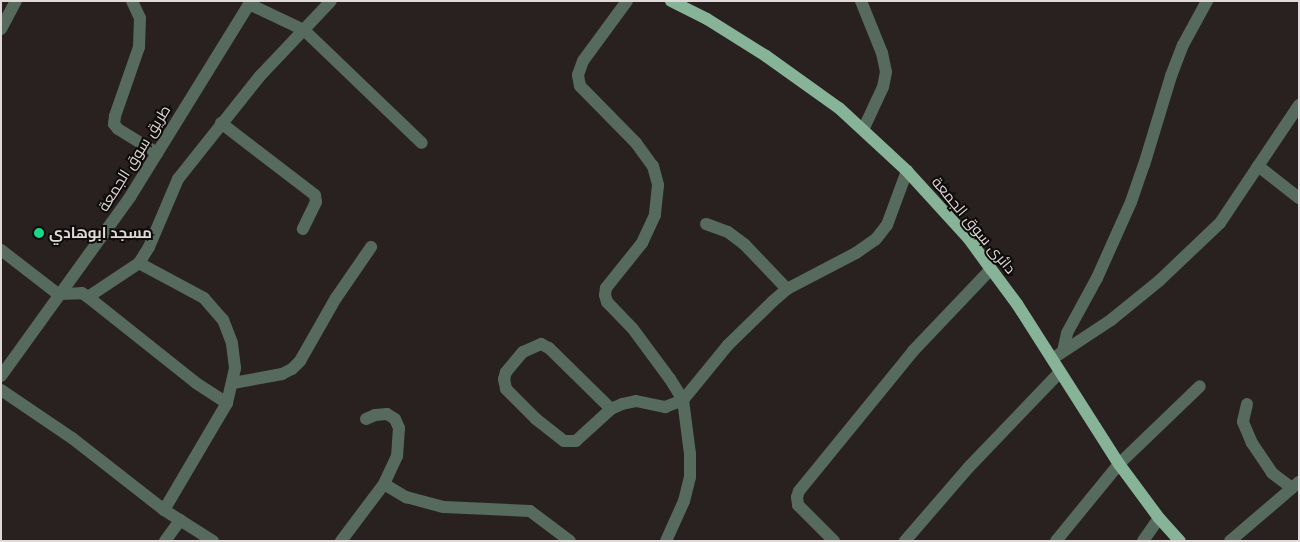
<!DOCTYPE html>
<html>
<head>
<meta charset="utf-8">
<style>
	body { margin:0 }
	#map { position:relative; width:1300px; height:542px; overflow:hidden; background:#292120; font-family:"PT Sans",Cairo,sans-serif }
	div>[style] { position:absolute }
	.minor>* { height:12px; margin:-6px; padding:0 6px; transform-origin:6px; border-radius:6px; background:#566b5e }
	.major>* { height:12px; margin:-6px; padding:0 6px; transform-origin:6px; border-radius:6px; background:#87b499 }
	.dots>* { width:14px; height:14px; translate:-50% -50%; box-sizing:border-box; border:2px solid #0f0c0b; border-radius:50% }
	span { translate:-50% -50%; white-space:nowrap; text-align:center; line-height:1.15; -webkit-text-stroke:4px #0f0c0b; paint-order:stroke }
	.street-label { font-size:15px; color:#dfdad9 }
	.poi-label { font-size:15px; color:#dfdad9; font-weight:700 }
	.left { translate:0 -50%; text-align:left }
	.frame { position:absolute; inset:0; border:2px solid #dfdad9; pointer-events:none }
</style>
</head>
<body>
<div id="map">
	<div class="minor">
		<div style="left:132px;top:1px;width:19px;rotate:65deg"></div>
		<div style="left:140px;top:18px;width:29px;rotate:92deg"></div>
		<div style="left:139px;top:47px;width:73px;rotate:109.2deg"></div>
		<div style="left:115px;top:116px;width:8px;rotate:97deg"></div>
		<div style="left:114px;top:124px;width:6px;rotate:51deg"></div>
		<div style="left:118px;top:129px;width:46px;rotate:31.6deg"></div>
		<div style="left:627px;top:1px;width:74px;rotate:126.3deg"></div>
		<div style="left:583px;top:61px;width:15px;rotate:110deg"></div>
		<div style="left:578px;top:75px;width:11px;rotate:80deg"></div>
		<div style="left:580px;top:86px;width:80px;rotate:45.5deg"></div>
		<div style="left:636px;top:143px;width:29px;rotate:54deg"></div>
		<div style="left:653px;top:166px;width:20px;rotate:75deg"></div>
		<div style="left:658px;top:185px;width:30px;rotate:96deg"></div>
		<div style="left:655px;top:215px;width:31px;rotate:115deg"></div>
		<div style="left:642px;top:243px;width:58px;rotate:128.7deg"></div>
		<div style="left:606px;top:288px;width:7px;rotate:98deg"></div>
		<div style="left:605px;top:295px;width:7px;rotate:74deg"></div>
		<div style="left:607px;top:302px;width:37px;rotate:46deg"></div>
		<div style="left:633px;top:329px;width:62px;rotate:53.5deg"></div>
		<div style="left:670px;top:379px;width:25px;rotate:58deg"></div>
		<div style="left:683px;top:400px;width:54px;rotate:82.6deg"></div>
		<div style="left:690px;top:454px;width:23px;rotate:90deg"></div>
		<div style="left:690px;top:477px;width:25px;rotate:104deg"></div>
		<div style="left:684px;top:501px;width:44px;rotate:114.2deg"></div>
		<div style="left:861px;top:1px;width:56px;rotate:68deg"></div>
		<div style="left:882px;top:53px;width:19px;rotate:78deg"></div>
		<div style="left:886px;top:72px;width:15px;rotate:101deg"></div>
		<div style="left:883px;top:87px;width:45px;rotate:114.9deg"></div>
		<div style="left:249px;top:4px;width:61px;rotate:25.3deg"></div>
		<div style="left:304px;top:30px;width:163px;rotate:43.8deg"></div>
		<div style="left:1px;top:29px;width:32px;rotate:-62deg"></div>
		<div style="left:221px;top:123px;width:118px;rotate:37.5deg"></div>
		<div style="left:315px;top:195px;width:7px;rotate:82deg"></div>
		<div style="left:316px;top:202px;width:30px;rotate:116deg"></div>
		<div style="left:1258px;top:166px;width:52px;rotate:38deg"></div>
		<div style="left:706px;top:224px;width:23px;rotate:20deg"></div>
		<div style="left:728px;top:232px;width:21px;rotate:37deg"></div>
		<div style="left:745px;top:245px;width:61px;rotate:46.3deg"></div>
		<div style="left:1px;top:250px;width:72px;rotate:37.7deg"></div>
		<div style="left:58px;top:294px;width:24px;rotate:-2deg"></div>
		<div style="left:82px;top:293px;width:7px;rotate:34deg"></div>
		<div style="left:88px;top:297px;width:61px;rotate:-33.7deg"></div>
		<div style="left:88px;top:297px;width:138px;rotate:38.5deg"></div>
		<div style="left:196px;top:383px;width:37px;rotate:33deg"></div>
		<div style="left:541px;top:344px;width:9px;rotate:27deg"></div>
		<div style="left:549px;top:348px;width:87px;rotate:44.5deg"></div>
		<div style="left:611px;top:409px;width:47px;rotate:137.6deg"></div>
		<div style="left:576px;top:441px;width:12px;rotate:180deg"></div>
		<div style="left:564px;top:441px;width:36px;rotate:-142deg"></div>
		<div style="left:536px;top:419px;width:42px;rotate:-135deg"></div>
		<div style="left:506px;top:389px;width:10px;rotate:-101deg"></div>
		<div style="left:504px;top:379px;width:7px;rotate:-74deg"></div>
		<div style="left:506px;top:372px;width:26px;rotate:-50deg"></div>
		<div style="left:523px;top:352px;width:20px;rotate:-24deg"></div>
		<div style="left:1063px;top:351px;width:18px;rotate:-77deg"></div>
		<div style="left:1067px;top:333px;width:63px;rotate:-61.4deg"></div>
		<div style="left:1097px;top:278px;width:83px;rotate:-65.9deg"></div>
		<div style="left:1131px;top:202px;width:39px;rotate:-71deg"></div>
		<div style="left:1144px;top:165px;width:93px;rotate:-73.1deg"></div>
		<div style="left:1171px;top:76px;width:33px;rotate:-69deg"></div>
		<div style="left:1183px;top:45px;width:50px;rotate:-61.4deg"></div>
		<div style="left:1058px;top:355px;width:64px;rotate:-33.4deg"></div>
		<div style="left:1111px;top:320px;width:62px;rotate:-39.1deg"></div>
		<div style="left:1159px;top:281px;width:84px;rotate:-43.6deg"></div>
		<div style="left:1220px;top:223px;width:142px;rotate:-56.2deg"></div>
		<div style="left:1px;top:376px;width:221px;rotate:-54.2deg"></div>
		<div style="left:130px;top:197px;width:230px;rotate:-58.3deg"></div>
		<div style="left:233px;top:383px;width:50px;rotate:-10.4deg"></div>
		<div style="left:282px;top:374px;width:11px;rotate:-27deg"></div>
		<div style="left:292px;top:369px;width:11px;rotate:-45deg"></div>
		<div style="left:300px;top:361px;width:73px;rotate:-60.3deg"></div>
		<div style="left:336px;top:298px;width:62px;rotate:-55.5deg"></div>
		<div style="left:1px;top:390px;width:86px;rotate:34.1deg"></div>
		<div style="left:72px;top:438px;width:117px;rotate:38deg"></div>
		<div style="left:164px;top:510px;width:58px;rotate:32.3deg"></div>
		<div style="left:1247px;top:404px;width:18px;rotate:103deg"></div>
		<div style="left:1243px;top:422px;width:23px;rotate:67deg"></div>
		<div style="left:1252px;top:443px;width:36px;rotate:56deg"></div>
		<div style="left:1272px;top:473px;width:25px;rotate:37deg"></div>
		<div style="left:611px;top:409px;width:12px;rotate:-24deg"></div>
		<div style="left:622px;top:404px;width:14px;rotate:-12deg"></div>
		<div style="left:636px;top:401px;width:30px;rotate:12deg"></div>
		<div style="left:665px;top:407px;width:19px;rotate:-21deg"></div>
		<div style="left:683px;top:400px;width:71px;rotate:-50.7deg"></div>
		<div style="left:728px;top:345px;width:62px;rotate:-44.3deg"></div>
		<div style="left:772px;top:302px;width:20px;rotate:-41deg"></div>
		<div style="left:787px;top:289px;width:78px;rotate:-27.6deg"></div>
		<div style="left:856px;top:253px;width:24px;rotate:-35deg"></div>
		<div style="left:876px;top:239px;width:18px;rotate:-52deg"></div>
		<div style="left:887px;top:225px;width:58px;rotate:-69.7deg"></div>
		<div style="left:366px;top:419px;width:10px;rotate:-24deg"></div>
		<div style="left:375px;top:415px;width:12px;rotate:-5deg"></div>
		<div style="left:387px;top:414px;width:9px;rotate:32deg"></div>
		<div style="left:395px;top:419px;width:10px;rotate:66deg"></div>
		<div style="left:399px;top:428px;width:28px;rotate:94deg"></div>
		<div style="left:397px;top:456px;width:31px;rotate:115deg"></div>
		<div style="left:164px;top:510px;width:124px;rotate:-59.5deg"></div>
		<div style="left:227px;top:403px;width:36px;rotate:-77deg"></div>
		<div style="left:235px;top:368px;width:25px;rotate:-97deg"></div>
		<div style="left:232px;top:343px;width:25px;rotate:-111deg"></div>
		<div style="left:223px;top:320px;width:29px;rotate:-131deg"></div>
		<div style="left:204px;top:298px;width:74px;rotate:-151.7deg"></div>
		<div style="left:139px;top:263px;width:19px;rotate:-58deg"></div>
		<div style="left:149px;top:247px;width:74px;rotate:-66.9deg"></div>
		<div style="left:178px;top:179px;width:132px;rotate:-51.5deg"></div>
		<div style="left:260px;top:76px;width:103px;rotate:-46.6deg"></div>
		<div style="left:165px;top:541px;width:26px;rotate:-54deg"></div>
		<div style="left:341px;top:541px;width:71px;rotate:-53deg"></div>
		<div style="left:384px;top:484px;width:26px;rotate:31deg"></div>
		<div style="left:406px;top:497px;width:39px;rotate:15deg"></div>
		<div style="left:444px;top:507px;width:86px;rotate:2.7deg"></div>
		<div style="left:530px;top:511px;width:50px;rotate:36.9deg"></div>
		<div style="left:834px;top:541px;width:51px;rotate:-135deg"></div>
		<div style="left:798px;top:505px;width:8px;rotate:-97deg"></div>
		<div style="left:797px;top:497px;width:6px;rotate:-72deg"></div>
		<div style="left:799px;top:491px;width:181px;rotate:-50.8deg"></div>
		<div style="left:913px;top:351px;width:113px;rotate:-46.4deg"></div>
		<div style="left:905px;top:541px;width:96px;rotate:-49.2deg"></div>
		<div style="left:968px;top:468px;width:133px;rotate:-46.2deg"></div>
		<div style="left:1056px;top:541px;width:99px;rotate:-50.7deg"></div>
		<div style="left:1119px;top:464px;width:112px;rotate:-43.9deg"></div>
		<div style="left:1143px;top:541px;width:28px;rotate:-55deg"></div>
		<div style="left:1230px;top:541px;width:91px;rotate:-40.5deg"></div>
	</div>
	<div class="major">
		<div style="left:671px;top:1px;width:40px;rotate:26.6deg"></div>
		<div style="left:707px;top:19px;width:70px;rotate:32.1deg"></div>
		<div style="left:766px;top:56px;width:90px;rotate:35.5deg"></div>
		<div style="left:839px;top:108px;width:93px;rotate:42.8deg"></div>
		<div style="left:907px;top:171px;width:92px;rotate:47.6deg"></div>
		<div style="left:969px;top:239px;width:37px;rotate:54deg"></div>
		<div style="left:991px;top:269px;width:44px;rotate:53.4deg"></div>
		<div style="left:1017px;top:304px;width:190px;rotate:57.5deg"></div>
		<div style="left:1119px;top:464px;width:67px;rotate:53.5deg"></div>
		<div style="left:1159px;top:518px;width:31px;rotate:48deg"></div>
	</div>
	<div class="dots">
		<div style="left:39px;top:233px;background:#18d989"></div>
	</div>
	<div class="street-label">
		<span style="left:134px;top:158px;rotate:-58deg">طريق سوق الجمعة</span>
		<span style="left:974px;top:225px;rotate:50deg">دائرى سوق الجمعة</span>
	</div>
	<div class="poi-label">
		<span class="left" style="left:49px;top:233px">مسجد ابوهادي</span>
	</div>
	<div class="frame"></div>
</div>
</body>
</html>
